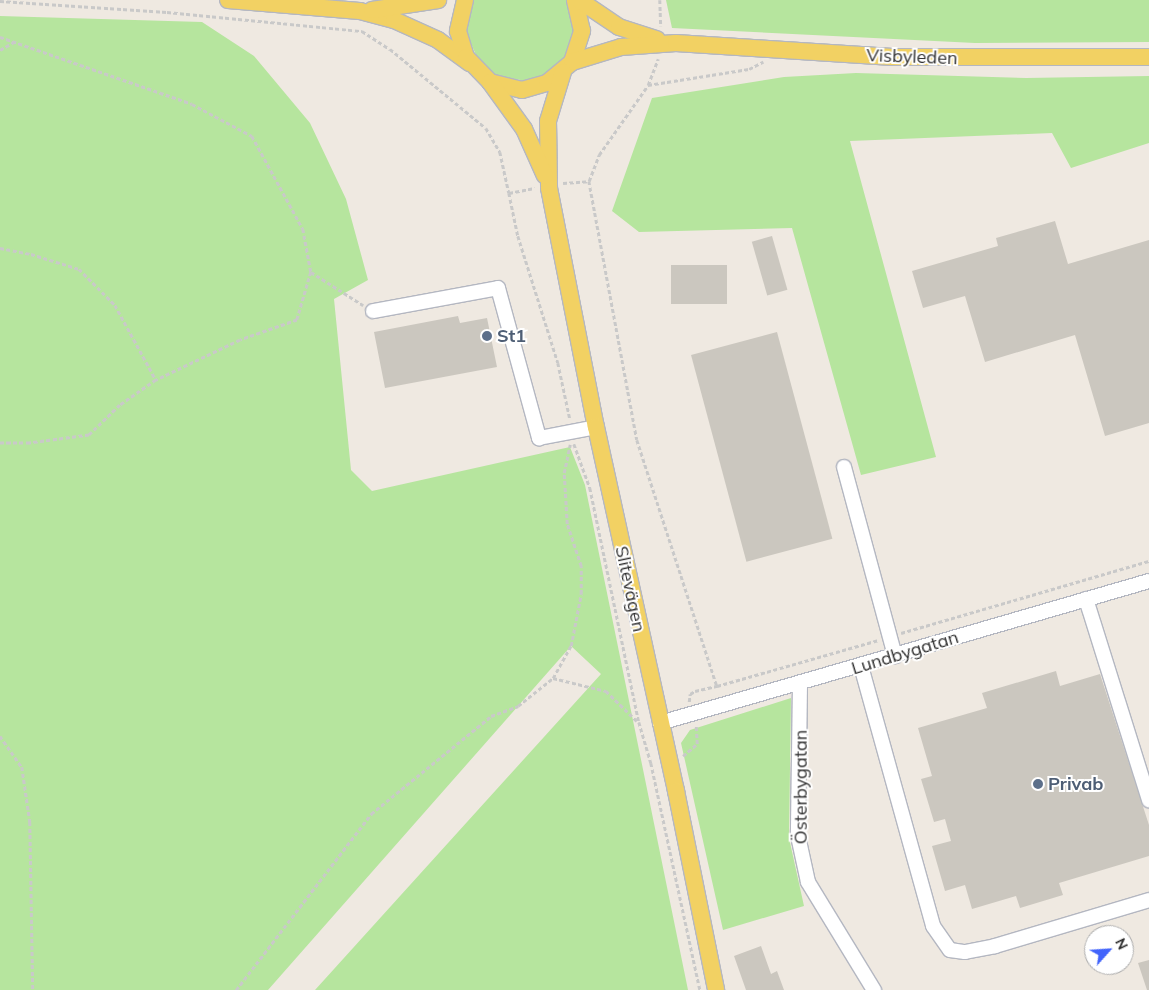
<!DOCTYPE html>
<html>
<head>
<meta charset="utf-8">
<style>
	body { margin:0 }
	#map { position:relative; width:1149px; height:990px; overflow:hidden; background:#efe9e1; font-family:Mulish,sans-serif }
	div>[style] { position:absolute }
	.green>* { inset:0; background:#b6e59e }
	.building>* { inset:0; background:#cbc7bf; transform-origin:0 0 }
	.path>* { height:2.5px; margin-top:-1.25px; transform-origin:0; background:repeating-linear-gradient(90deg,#c9c9c9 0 4px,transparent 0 6.5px) }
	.roads { filter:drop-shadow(1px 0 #b4b7c1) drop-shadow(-1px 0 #b4b7c1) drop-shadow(0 1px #b4b7c1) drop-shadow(0 -1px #b4b7c1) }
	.minor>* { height:14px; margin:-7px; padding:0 7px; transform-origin:7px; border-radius:7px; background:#fff }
	.major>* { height:16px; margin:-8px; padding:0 8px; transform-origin:8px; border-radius:8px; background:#f2d163 }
	.dots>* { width:14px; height:14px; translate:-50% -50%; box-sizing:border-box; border:2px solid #fff; border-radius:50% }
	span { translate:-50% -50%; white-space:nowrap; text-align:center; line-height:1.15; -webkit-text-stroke:4px #fff; paint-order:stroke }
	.street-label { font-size:18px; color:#2e2e2e }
	.service-label { font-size:18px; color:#4e5e75; font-weight:700 }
	.left { translate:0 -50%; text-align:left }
	.north { position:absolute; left:1084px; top:925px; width:50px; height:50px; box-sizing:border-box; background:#fff; border:1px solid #ababab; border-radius:50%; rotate:64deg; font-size:14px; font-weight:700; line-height:20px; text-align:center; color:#2e2e2e }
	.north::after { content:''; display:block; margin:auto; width:18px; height:22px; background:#4264fb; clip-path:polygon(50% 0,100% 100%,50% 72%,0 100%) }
</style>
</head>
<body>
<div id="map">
	<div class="green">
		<div style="clip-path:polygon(473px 0,568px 0,576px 29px,565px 60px,545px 76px,526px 81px,494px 75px,479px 62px,466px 32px)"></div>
		<div style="clip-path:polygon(666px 0,1149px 0,1149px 42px,975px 43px,672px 28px)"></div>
		<div style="clip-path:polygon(0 16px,202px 22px,254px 56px,310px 123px,346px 199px,368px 280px,334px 299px,351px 470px,372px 491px,570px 447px,585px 485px,688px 990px,315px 990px,601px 674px,571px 646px,268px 990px,0 990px)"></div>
		<div style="clip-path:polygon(856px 73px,1026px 78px,1149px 76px,1149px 143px,1071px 168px,1052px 133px,850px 141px,936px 457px,861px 475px,792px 228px,639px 232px,612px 211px,652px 98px,784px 77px)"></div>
		<div style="clip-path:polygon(791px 698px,789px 838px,804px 906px,723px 930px,681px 743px,690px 730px)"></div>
	</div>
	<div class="building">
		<div style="clip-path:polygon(1055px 221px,1068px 264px,1149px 240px,1149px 423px,1105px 436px,1075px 335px,985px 362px,965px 296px,923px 308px,912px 271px,998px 246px,996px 238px)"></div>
		<div style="left:772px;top:236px;width:56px;height:21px;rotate:74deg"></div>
		<div style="left:671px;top:265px;width:56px;height:39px"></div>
		<div style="clip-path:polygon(458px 316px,460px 323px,487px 318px,497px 367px,385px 388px,374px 332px)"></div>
		<div style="left:777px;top:332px;width:214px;height:89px;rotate:75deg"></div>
		<div style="clip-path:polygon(1056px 671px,1060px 686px,1100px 674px,1149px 825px,1149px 856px,1059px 883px,1063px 895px,1020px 908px,1016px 896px,972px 909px,965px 885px,945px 891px,932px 846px,951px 841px,945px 819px,934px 822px,921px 779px,932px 776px,918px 728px,987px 708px,982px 693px)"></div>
		<div style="clip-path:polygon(761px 946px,771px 974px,777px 971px,784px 990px,746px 990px,734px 956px)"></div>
		<div style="clip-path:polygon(1149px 960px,1149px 990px,1147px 990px,1138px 963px)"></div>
	</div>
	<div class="path">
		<div style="left:660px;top:0;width:26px;rotate:88deg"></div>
		<div style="left:0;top:1px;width:167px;rotate:3.8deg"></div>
		<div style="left:167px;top:12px;width:196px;rotate:5.6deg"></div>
		<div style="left:362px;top:31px;width:33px;rotate:33deg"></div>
		<div style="left:390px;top:49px;width:124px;rotate:39.5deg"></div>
		<div style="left:486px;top:128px;width:28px;rotate:60deg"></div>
		<div style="left:500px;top:152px;width:42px;rotate:77.6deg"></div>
		<div style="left:509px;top:193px;width:26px;rotate:-11deg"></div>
		<div style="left:0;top:37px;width:203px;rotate:19.2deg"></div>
		<div style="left:192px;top:104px;width:68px;rotate:28.1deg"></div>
		<div style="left:252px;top:136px;width:106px;rotate:61.3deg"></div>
		<div style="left:303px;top:229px;width:44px;rotate:79.5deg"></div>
		<div style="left:311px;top:272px;width:50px;rotate:106.3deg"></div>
		<div style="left:297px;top:320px;width:60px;rotate:160.7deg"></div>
		<div style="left:240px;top:340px;width:93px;rotate:154.5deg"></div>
		<div style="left:156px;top:380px;width:44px;rotate:145.2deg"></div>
		<div style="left:120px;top:405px;width:43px;rotate:135.9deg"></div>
		<div style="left:89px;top:435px;width:60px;rotate:172.3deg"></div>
		<div style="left:30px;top:443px;width:30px;rotate:180deg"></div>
		<div style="left:0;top:50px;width:16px;rotate:-30deg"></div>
		<div style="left:648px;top:85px;width:102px;rotate:-9deg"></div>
		<div style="left:749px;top:69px;width:16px;rotate:-27deg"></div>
		<div style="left:589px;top:181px;width:263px;rotate:79.5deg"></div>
		<div style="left:637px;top:440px;width:259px;rotate:72deg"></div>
		<div style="left:717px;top:686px;width:168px;rotate:-15.9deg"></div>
		<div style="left:563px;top:183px;width:26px;rotate:-4deg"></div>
		<div style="left:589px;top:181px;width:28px;rotate:-69deg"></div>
		<div style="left:599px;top:155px;width:85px;rotate:-55deg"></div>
		<div style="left:648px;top:85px;width:28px;rotate:-69deg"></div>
		<div style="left:509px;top:193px;width:44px;rotate:78.2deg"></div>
		<div style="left:518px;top:236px;width:133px;rotate:72.5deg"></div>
		<div style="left:558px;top:363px;width:57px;rotate:77.9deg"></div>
		<div style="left:0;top:248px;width:32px;rotate:11deg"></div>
		<div style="left:31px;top:254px;width:50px;rotate:17.4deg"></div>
		<div style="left:79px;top:269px;width:51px;rotate:45deg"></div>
		<div style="left:115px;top:305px;width:85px;rotate:61.3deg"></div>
		<div style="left:311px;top:272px;width:62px;rotate:32.4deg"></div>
		<div style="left:574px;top:444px;width:47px;rotate:70deg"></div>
		<div style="left:590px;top:488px;width:239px;rotate:78.2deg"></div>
		<div style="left:639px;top:722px;width:43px;rotate:73.7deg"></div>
		<div style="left:651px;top:763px;width:232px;rotate:77.8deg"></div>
		<div style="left:901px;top:633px;width:258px;rotate:-16.2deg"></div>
		<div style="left:553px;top:678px;width:37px;rotate:-61deg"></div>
		<div style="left:571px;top:646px;width:53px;rotate:-79.1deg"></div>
		<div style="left:581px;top:594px;width:28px;rotate:-90deg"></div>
		<div style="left:581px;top:566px;width:44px;rotate:-108.4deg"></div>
		<div style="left:567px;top:524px;width:51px;rotate:-93.4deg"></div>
		<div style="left:564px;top:473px;width:29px;rotate:-78deg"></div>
		<div style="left:689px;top:702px;width:8px;rotate:-83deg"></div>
		<div style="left:690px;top:694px;width:6px;rotate:-31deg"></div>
		<div style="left:695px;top:691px;width:23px;rotate:-13deg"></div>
		<div style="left:0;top:736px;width:38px;rotate:55deg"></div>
		<div style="left:22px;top:767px;width:56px;rotate:81.7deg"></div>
		<div style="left:30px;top:822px;width:168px;rotate:89deg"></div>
		<div style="left:683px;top:756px;width:18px;rotate:-41deg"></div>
		<div style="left:697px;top:744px;width:18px;rotate:-93deg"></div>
		<div style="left:236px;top:990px;width:222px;rotate:-52.5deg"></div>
		<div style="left:371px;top:814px;width:155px;rotate:-39.2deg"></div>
		<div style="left:491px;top:716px;width:29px;rotate:-20deg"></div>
		<div style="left:518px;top:706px;width:45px;rotate:-38.7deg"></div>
		<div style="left:553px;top:678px;width:55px;rotate:13.8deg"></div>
		<div style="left:606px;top:691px;width:43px;rotate:44.1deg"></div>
	</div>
	<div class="roads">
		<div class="minor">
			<div style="left:373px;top:311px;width:127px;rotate:-10.4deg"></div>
			<div style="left:498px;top:288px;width:156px;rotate:74.7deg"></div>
			<div style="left:539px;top:438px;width:58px;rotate:-10.9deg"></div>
			<div style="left:844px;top:467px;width:196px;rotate:74.9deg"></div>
			<div style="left:1086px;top:599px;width:211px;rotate:72.6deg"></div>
			<div style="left:861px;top:666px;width:270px;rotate:74.5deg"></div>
			<div style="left:933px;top:926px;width:29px;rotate:55deg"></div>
			<div style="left:950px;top:950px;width:15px;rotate:8deg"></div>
			<div style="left:965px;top:952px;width:31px;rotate:-11deg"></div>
			<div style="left:995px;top:946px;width:161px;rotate:-16.6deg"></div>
			<div style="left:800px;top:684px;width:152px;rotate:90.8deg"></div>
			<div style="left:798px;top:836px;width:47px;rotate:77.7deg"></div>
			<div style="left:808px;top:882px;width:127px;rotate:58.6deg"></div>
			<div style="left:660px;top:723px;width:509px;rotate:-16.19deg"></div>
		</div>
		<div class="major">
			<div style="left:228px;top:0;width:132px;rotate:4.8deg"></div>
			<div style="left:360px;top:11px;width:35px;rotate:15deg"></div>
			<div style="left:394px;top:20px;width:48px;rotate:24.4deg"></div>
			<div style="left:438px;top:40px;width:39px;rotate:36deg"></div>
			<div style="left:465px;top:0;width:32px;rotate:103deg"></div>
			<div style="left:458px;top:31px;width:27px;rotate:73deg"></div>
			<div style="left:466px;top:57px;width:35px;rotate:46deg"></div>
			<div style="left:490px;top:82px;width:33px;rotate:14deg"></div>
			<div style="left:522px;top:90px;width:26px;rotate:-16deg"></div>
			<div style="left:547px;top:83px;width:33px;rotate:-40deg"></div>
			<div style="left:572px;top:62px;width:33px;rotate:-72deg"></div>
			<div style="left:582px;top:31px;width:32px;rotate:-103deg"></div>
			<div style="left:579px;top:0;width:48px;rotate:34deg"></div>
			<div style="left:619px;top:27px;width:40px;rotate:18deg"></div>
			<div style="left:372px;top:10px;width:67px;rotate:-8.6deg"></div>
			<div style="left:572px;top:62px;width:51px;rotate:-17deg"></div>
			<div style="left:621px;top:47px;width:55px;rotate:-4.2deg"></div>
			<div style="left:676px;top:43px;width:217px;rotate:3.7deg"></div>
			<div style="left:893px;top:57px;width:256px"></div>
			<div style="left:563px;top:72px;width:51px;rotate:107deg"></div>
			<div style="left:548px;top:121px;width:67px;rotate:89.1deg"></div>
			<div style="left:549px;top:188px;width:244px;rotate:78.9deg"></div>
			<div style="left:596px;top:427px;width:373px;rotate:77.6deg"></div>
			<div style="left:676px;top:791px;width:203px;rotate:78.6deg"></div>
			<div style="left:490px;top:82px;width:58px;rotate:54.1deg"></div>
			<div style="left:524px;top:129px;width:51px;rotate:65.9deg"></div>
		</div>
	</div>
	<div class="dots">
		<div style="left:487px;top:336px;background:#5c6f8a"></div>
		<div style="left:1038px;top:784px;background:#5c6f8a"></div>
	</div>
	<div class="street-label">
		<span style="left:912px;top:57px;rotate:2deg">Visbyleden</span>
		<span style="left:630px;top:589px;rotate:78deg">Slitevägen</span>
		<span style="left:905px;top:653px;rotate:-17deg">Lundbygatan</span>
		<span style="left:801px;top:787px;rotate:-90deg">Österbygatan</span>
	</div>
	<div class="service-label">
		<span class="left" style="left:497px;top:336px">St1</span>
		<span class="left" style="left:1048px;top:784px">Privab</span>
	</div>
	<div class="north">N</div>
</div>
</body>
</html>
